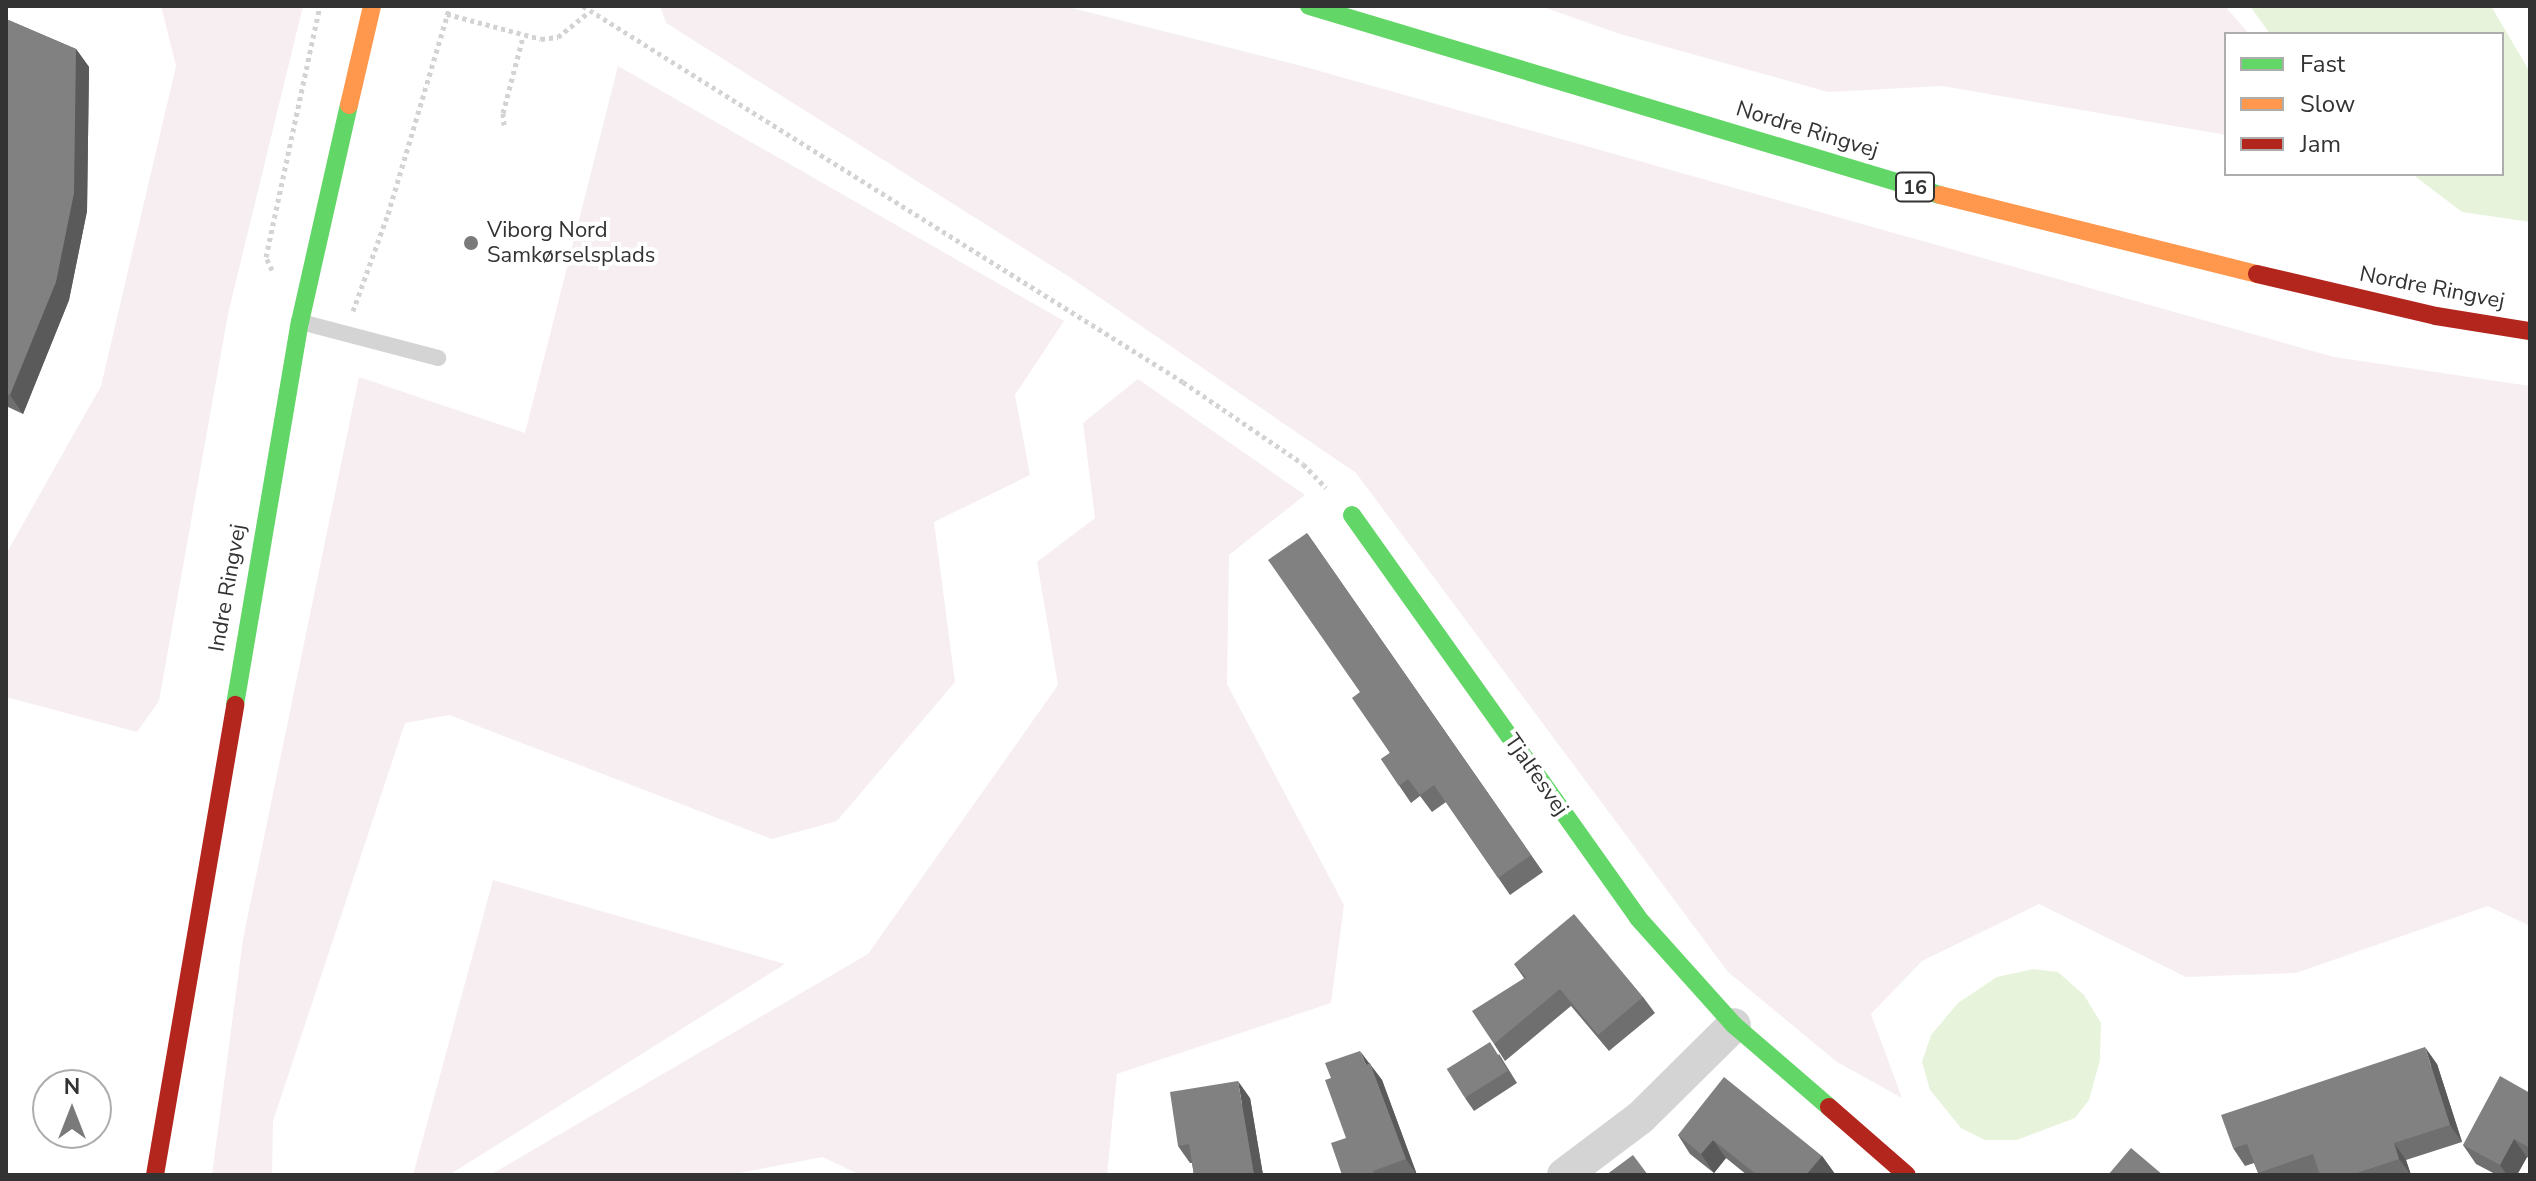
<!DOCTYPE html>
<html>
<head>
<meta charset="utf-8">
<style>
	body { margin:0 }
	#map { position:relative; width:2536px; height:1181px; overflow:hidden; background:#fff; font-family:"Nunito Sans",sans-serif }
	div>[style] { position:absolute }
	.green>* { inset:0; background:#f7eef1 }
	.water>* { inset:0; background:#e7f4db }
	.path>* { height:5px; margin-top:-2.5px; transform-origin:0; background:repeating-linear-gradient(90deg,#d3d3d3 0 4px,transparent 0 8px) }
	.lane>* { height:16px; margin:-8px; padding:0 8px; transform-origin:8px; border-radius:8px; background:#d4d4d4 }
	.street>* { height:34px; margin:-17px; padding:0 17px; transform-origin:17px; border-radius:17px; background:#d4d4d4 }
	.fast>* { height:18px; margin:-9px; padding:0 9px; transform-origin:9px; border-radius:9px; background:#63d668 }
	.slow>* { height:18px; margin:-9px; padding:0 9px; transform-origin:9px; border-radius:9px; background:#ff974d }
	.jam>* { height:18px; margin:-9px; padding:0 9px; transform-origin:9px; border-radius:9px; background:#b3261e }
	.wall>* { inset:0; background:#6f6f6f }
	.shaded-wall>* { inset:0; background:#5a5a5a }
	.building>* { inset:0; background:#818181; transform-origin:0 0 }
	.dots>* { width:22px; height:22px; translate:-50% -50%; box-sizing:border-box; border:4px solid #fff; border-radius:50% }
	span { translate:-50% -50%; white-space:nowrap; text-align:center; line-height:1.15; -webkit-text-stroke:8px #fff; paint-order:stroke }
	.shield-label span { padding:2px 6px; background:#fff; border:2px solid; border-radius:6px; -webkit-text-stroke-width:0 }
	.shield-label { font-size:20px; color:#333; font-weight:700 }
	.street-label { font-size:22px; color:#333 }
	.poi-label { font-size:22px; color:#333 }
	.left { translate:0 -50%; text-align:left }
	.frame { position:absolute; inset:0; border:8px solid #333; pointer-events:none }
	.legend { position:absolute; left:2224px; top:32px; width:280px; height:144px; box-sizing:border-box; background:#fff; border:2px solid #adadad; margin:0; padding:10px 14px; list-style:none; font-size:24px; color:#333 }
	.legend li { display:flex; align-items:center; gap:16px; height:40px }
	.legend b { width:40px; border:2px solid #adadad }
	.north { position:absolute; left:32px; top:1069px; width:80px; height:80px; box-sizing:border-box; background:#fff; border:2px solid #adadad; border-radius:50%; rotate:0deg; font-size:22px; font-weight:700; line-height:32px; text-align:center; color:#333 }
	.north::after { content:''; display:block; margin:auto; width:28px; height:36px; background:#7a7a7a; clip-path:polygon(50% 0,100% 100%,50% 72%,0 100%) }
</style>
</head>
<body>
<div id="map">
	<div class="green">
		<div style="clip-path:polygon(161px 6px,303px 6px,228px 314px,159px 701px,137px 732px,6px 697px,6px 554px,101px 386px,176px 66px)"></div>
		<div style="clip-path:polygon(660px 6px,1064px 6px,1302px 66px,2334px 357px,2530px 386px,2530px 926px,2488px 906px,2296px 973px,2186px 977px,2039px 904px,1922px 961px,1871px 1014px,1902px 1098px,1837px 1062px,1728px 972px,1356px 473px,1074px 280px,666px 23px)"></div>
		<div style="clip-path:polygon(1540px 6px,2225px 6px,2249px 34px,2226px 34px,2226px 135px,1942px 86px,1828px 92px,1620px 34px)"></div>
		<div style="clip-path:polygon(618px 66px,1064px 321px,1015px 395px,1030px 475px,934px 522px,955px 682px,837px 821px,772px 839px,449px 715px,405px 723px,273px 1121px,272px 1175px,212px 1175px,243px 939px,359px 377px,525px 433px)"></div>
		<div style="clip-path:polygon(1138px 379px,1305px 495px,1229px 555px,1227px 684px,1344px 905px,1331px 1003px,1117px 1074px,1107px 1175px,860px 1175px,823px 1157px,728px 1175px,490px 1175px,868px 954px,1058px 685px,1037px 562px,1095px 518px,1083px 423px)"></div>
		<div style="clip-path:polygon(493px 880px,785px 964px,449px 1175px,413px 1175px)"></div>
	</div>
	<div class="water">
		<div style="clip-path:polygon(2250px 6px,2491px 6px,2530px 72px,2530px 222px,2462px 212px,2412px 174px,2502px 174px,2502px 34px,2270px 34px)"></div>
		<div style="clip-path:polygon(2033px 969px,2058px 972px,2084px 995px,2101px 1023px,2100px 1060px,2089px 1100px,2075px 1118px,2017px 1140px,1985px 1140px,1961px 1128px,1930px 1090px,1922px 1062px,1931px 1035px,1958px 1003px,1997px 977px)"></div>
	</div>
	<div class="path">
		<div style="left:583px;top:6px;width:708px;rotate:32.07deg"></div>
		<div style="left:1183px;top:382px;width:145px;rotate:34.3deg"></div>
		<div style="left:1303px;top:464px;width:33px;rotate:46deg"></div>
		<div style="left:447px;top:14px;width:97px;rotate:14.9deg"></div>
		<div style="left:541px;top:39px;width:17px;rotate:-7deg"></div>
		<div style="left:558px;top:37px;width:38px;rotate:-39deg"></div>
		<div style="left:504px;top:125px;width:12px;rotate:-95deg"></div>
		<div style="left:503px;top:113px;width:79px;rotate:-75.3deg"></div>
		<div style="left:272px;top:270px;width:14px;rotate:-115deg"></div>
		<div style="left:266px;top:257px;width:257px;rotate:-77.9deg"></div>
		<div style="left:353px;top:311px;width:103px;rotate:-70.2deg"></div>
		<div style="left:388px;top:214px;width:217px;rotate:-73.4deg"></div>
	</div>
	<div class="lane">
		<div style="left:301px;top:322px;width:142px;rotate:14.7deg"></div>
	</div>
	<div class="street">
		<div style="left:1564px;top:1175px;width:95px;rotate:-36.9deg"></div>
		<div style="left:1640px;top:1118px;width:132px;rotate:-44.7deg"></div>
	</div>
	<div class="fast">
		<div style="left:1309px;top:6px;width:659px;rotate:16.67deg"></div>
		<div style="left:1352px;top:515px;width:494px;rotate:54.6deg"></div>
		<div style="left:1638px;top:918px;width:144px;rotate:48.1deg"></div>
		<div style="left:1734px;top:1025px;width:125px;rotate:40.8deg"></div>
		<div style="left:235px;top:705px;width:388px;rotate:-80.4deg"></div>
		<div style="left:300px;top:322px;width:222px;rotate:-77.3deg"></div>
	</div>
	<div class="slow">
		<div style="left:349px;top:105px;width:102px;rotate:-76.9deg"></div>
		<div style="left:1940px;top:195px;width:327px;rotate:14deg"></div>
	</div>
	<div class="jam">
		<div style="left:2257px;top:274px;width:184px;rotate:13.2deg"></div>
		<div style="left:2436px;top:316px;width:95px;rotate:9.1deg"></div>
		<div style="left:1829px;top:1107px;width:103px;rotate:41.1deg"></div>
		<div style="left:155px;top:1175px;width:477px;rotate:-80.3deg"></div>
	</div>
	<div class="wall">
		<div style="clip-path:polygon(6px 19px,76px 49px,89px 67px,87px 211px,69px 300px,23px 414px,6px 406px)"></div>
		<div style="clip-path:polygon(1307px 533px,1543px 872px,1510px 895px,1446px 802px,1432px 812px,1420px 796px,1411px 803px,1381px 759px,1390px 753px,1360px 692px)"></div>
		<div style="clip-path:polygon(1514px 964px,1643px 997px,1655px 1013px,1609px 1051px,1571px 1006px,1505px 1061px,1494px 1044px,1524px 978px)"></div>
		<div style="clip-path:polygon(1499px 1054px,1517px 1083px,1474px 1111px,1465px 1098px)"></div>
		<div style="clip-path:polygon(1369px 1063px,1382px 1080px,1417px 1175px,1342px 1175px,1346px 1138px)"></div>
		<div style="clip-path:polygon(2437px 1064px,2462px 1142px,2406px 1160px,2411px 1175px,2320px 1175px,2320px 1173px,2314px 1175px,2259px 1175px,2254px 1163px,2245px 1166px,2233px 1148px)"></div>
		<div style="clip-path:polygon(2530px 1093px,2530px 1159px,2527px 1157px,2517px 1175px,2497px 1175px,2476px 1164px,2463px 1145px)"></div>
		<div style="clip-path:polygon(1250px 1098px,1263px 1175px,1194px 1175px,1192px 1163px,1190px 1163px,1178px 1146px)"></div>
		<div style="clip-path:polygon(1678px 1135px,1822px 1156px,1835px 1174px,1834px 1175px,1747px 1175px,1726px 1158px,1714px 1173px,1690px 1154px)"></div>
	</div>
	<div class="shaded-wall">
		<div style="clip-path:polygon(76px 49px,89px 67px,87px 211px,69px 300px,23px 414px,10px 395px)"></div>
		<div style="clip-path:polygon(2425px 1047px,2437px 1064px,2462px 1142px,2450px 1125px)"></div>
		<div style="clip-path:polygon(1360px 1051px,1382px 1080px,1417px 1175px,1406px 1159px)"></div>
		<div style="clip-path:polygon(1238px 1081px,1250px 1098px,1263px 1175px,1254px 1175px)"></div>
		<div style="clip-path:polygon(2514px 1139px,2527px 1157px,2517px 1175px,2507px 1175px,2500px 1165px)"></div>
		<div style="clip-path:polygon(1713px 1140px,1726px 1158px,1714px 1173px,1701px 1154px)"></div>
		<div style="clip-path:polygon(2394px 1143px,2406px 1160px,2411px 1175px,2399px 1159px)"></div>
		<div style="clip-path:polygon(1822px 1156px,1835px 1174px,1834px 1175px,1806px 1175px)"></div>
	</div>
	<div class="building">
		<div style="clip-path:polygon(6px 19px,76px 49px,74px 193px,56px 282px,10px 395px,6px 394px)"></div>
		<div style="clip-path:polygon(1307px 533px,1531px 855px,1498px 878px,1434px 785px,1420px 795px,1408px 779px,1399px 786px,1381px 759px,1390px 753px,1352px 698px,1360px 692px,1268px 560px)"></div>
		<div style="clip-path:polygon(1574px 914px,1643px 997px,1598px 1035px,1560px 989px,1494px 1044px,1472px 1011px,1526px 977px,1514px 964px)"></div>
		<div style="left:1490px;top:1042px;width:34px;height:51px;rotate:58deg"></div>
		<div style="clip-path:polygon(2425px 1047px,2450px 1125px,2394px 1143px,2399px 1159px,2357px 1173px,2358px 1175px,2320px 1175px,2313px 1154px,2258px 1173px,2247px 1144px,2233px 1148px,2221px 1115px)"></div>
		<div style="clip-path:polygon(1360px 1051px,1366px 1065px,1370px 1063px,1406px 1159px,1373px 1171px,1375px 1175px,1342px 1175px,1331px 1143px,1346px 1138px,1325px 1080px,1331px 1078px,1325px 1063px)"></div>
		<div style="clip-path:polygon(2500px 1076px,2530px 1093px,2530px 1148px,2514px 1139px,2500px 1165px,2463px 1145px)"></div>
		<div style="clip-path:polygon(1724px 1077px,1822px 1156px,1806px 1175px,1757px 1175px,1713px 1140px,1701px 1154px,1678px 1135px)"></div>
		<div style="clip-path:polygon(1238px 1081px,1254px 1175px,1194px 1175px,1189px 1144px,1178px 1146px,1170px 1092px)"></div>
		<div style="clip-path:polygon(2131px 1148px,2163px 1175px,2108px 1175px)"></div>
		<div style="clip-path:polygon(1633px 1155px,1648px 1175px,1606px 1175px)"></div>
	</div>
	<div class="dots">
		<div style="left:471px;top:243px;background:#7a7a7a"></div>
	</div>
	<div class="shield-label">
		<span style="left:1915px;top:187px">16</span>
	</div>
	<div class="street-label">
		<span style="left:1807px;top:130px;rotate:17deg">Nordre Ringvej</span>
		<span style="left:2432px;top:288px;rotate:11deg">Nordre Ringvej</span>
		<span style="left:228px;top:588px;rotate:-80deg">Indre Ringvej</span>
		<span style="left:1536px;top:775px;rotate:55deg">Tjalfesvej</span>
	</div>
	<div class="poi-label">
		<span class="left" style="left:487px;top:243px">Viborg Nord<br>Samkørselsplads</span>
	</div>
	<div class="frame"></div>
	<ul class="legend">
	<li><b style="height:10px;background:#63d668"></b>Fast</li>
	<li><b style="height:10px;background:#ff974d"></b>Slow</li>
	<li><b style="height:10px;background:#b3261e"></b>Jam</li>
	</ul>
	<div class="north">N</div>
</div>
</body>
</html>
